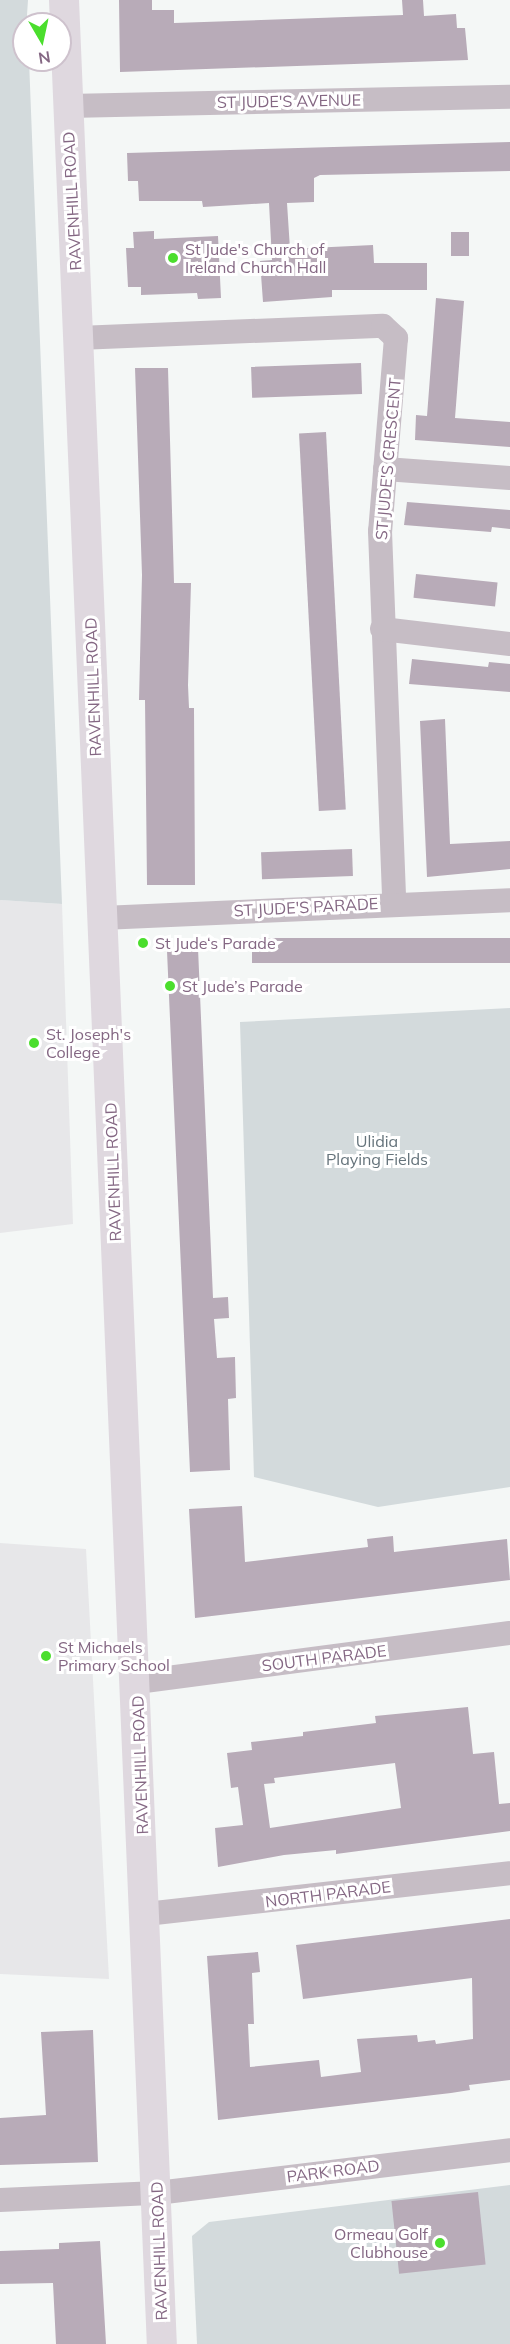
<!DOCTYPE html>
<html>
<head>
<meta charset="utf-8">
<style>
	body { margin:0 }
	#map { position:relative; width:510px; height:2344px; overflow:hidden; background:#f4f7f6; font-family:Mulish,sans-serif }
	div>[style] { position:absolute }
	.built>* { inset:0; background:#e7e7e9 }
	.green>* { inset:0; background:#d3dadc }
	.building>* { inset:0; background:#b8abb8; transform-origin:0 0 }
	.minor>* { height:24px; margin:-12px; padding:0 12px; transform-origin:12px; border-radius:12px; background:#c6bdc5 }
	.major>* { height:30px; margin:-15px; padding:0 15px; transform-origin:15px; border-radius:15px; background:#dfd8df }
	.dots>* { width:16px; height:16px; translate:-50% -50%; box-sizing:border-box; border:3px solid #fff; border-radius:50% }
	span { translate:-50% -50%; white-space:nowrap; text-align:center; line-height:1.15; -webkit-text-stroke:6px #fff; paint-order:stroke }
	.street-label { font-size:16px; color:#846783 }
	.poi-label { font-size:16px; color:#846783 }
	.left { translate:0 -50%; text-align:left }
	.right { translate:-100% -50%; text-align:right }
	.park-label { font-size:16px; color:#65737b }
	.north { position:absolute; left:12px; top:12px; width:60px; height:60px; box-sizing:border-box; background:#fff; border:2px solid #cec2cd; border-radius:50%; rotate:171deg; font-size:16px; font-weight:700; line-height:24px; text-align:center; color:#846783 }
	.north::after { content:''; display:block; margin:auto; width:21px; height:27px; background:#4bde2d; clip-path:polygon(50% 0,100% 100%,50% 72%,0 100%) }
</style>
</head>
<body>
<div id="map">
	<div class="built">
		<div style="clip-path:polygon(0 900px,62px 904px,73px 1224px,0 1233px)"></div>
		<div style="clip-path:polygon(0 1543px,86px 1549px,109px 1979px,0 1974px)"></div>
	</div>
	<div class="green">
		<div style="clip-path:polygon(0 0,28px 0,24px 60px,29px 60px,62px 904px,0 900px)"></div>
		<div style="clip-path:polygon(510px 1008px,510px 1487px,378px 1507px,254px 1477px,240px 1022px)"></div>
		<div style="clip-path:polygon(510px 2185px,510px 2344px,197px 2344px,192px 2236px,209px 2222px)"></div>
	</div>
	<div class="building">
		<div style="clip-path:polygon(119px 0,152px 0,152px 10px,174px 10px,174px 23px,403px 15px,402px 0,423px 0,424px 16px,456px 14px,457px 28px,465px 28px,468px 60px,120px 72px)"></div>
		<div style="clip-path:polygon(510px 142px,510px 171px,320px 175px,314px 178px,314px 202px,287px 203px,290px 249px,373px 245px,374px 263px,427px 263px,427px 290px,332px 290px,332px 297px,263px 302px,260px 261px,272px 260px,269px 203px,203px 207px,202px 201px,139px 201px,138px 181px,128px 181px,127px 153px)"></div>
		<div style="clip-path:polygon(154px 231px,154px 239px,218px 236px,221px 298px,198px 299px,197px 293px,141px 295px,141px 287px,128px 287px,126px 248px,134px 248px,133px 232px)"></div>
		<div style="left:451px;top:232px;width:18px;height:24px"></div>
		<div style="clip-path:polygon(436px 298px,464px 301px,455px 418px,510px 422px,510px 447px,415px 440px,416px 415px,427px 416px)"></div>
		<div style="left:361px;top:363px;width:31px;height:110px;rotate:88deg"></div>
		<div style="clip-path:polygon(135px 368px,168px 368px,174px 583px,191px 583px,188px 685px,189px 708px,194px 708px,195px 885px,147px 885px,145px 700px,139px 700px,142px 575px)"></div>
		<div style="left:326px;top:432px;width:378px;height:27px;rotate:87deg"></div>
		<div style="clip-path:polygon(407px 502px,510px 510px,510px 529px,492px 527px,491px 532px,404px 525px)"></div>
		<div style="left:416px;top:574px;width:82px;height:24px;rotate:6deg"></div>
		<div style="clip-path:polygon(412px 659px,488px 667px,489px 662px,510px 664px,510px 692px,409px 684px)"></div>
		<div style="clip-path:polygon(445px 719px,450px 844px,510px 841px,510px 869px,427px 877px,420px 721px)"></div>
		<div style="left:352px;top:849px;width:27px;height:91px;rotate:88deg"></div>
		<div style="left:510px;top:938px;width:25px;height:258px;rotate:90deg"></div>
		<div style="clip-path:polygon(198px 948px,213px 1298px,228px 1297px,229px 1318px,214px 1319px,217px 1358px,235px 1357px,236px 1398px,228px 1399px,230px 1470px,190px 1472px,167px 951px)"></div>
		<div style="clip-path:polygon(242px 1506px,245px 1562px,368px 1547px,367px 1539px,393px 1536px,394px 1552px,507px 1539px,510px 1580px,195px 1618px,189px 1509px)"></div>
		<div style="clip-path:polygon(evenodd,468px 1707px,473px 1754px,494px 1752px,499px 1804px,510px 1803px,510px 1831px,336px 1854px,336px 1850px,284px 1855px,218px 1867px,215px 1828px,243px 1825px,238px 1787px,231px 1788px,227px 1753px,252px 1750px,251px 1742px,303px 1736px,303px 1732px,376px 1723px,375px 1716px,468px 1707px,395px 1763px,401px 1808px,270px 1828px,264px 1784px,275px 1783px,274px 1778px,395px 1763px)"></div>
		<div style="clip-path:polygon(510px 1919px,510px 2080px,469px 2085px,470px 2090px,451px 2093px,218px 2120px,207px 1956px,258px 1952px,260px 1972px,252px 1973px,254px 2024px,248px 2024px,250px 2067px,319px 2060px,321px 2077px,361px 2072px,357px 2039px,417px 2035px,418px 2042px,435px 2040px,436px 2044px,473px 2039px,472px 1978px,303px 1999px,296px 1945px)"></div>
		<div style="clip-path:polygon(93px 2030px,98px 2162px,0 2165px,0 2118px,46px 2115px,41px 2032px)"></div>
		<div style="left:478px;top:2192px;width:73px;height:87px;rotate:84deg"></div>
		<div style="clip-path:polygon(100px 2241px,106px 2344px,56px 2344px,53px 2283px,0 2284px,0 2251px,59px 2249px,59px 2243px)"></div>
	</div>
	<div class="minor">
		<div style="left:68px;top:106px;width:442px;rotate:-1.2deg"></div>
		<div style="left:78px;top:338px;width:305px;rotate:-2.3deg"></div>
		<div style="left:383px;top:326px;width:18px;rotate:43deg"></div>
		<div style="left:396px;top:338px;width:194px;rotate:94.7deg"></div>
		<div style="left:380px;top:531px;width:372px;rotate:87.8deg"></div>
		<div style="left:385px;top:469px;width:125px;rotate:4.1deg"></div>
		<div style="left:382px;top:629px;width:129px;rotate:6.7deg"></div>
		<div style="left:102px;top:918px;width:408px;rotate:-2.5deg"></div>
		<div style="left:137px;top:1682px;width:376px;rotate:-7.5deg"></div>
		<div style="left:146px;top:1914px;width:366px;rotate:-6.4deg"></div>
		<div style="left:0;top:2200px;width:157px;rotate:-2.6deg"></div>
		<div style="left:157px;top:2193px;width:356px;rotate:-6.9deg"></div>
	</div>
	<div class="major">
		<div style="left:64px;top:0;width:2346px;rotate:87.61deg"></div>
	</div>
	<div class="dots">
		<div style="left:173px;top:258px;background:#4bde2d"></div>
		<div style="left:143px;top:943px;background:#4bde2d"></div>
		<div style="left:170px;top:986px;background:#4bde2d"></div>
		<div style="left:34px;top:1043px;background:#4bde2d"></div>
		<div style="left:46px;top:1656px;background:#4bde2d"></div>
		<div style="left:440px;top:2243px;background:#4bde2d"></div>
	</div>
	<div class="street-label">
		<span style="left:289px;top:101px;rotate:-1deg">ST JUDE'S AVENUE</span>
		<span style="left:72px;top:201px;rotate:-93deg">RAVENHILL ROAD</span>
		<span style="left:388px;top:459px;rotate:-85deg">ST JUDE'S CRESCENT</span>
		<span style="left:93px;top:687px;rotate:-92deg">RAVENHILL ROAD</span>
		<span style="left:306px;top:907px;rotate:-3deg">ST JUDE'S PARADE</span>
		<span style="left:113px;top:1172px;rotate:-92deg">RAVENHILL ROAD</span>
		<span style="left:324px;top:1658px;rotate:-7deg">SOUTH PARADE</span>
		<span style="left:140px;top:1765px;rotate:-92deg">RAVENHILL ROAD</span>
		<span style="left:328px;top:1894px;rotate:-7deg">NORTH PARADE</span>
		<span style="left:333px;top:2171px;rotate:-7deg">PARK ROAD</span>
		<span style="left:159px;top:2251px;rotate:-92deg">RAVENHILL ROAD</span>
	</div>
	<div class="poi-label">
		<span class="left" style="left:185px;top:258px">St Jude's Church of<br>Ireland Church Hall</span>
		<span class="left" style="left:155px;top:943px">St Jude‘s Parade</span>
		<span class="left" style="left:182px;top:986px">St Jude’s Parade</span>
		<span class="left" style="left:46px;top:1043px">St. Joseph's<br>College</span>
		<span class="left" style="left:58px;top:1656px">St Michaels<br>Primary School</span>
		<span class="right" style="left:428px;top:2243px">Ormeau Golf<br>Clubhouse</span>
	</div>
	<div class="park-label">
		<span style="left:377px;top:1150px">Ulidia<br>Playing Fields</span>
	</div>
	<div class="north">N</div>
</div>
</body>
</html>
